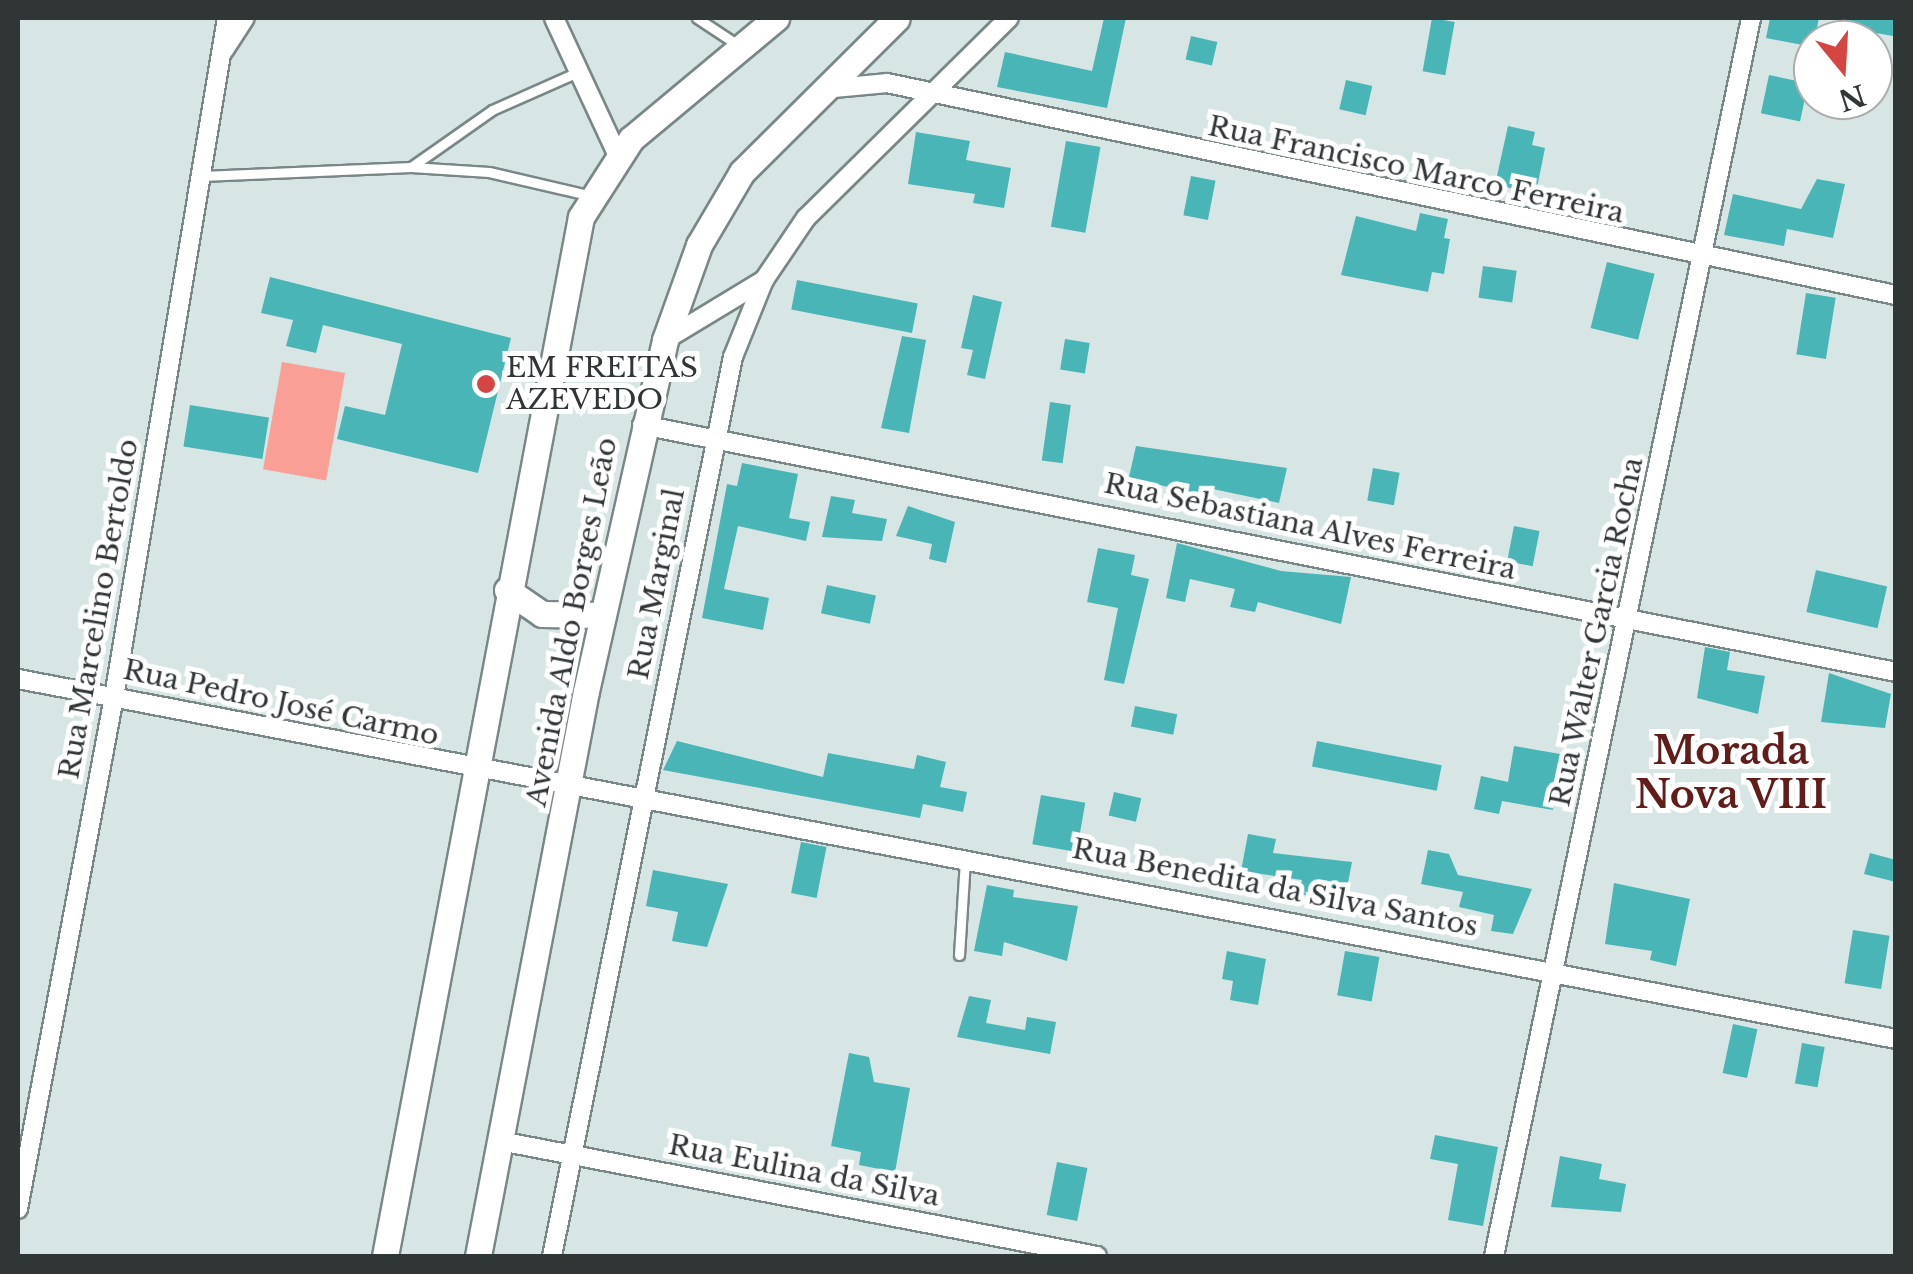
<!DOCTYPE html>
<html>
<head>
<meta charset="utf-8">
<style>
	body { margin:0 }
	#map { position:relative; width:1913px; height:1274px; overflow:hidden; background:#d7e6e5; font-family:"Libre Baskerville",serif }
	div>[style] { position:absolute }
	.green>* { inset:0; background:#f99f96; transform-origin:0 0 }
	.building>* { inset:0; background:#49b5b6; transform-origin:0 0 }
	.roads { filter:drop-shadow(2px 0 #798786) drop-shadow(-2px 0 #798786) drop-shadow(0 2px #798786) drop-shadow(0 -2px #798786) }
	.lane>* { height:9px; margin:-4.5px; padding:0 4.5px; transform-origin:4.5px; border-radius:4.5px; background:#fff }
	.street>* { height:18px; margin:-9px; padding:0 9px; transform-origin:9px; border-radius:9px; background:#fff }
	.secondary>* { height:25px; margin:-12.5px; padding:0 12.5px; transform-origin:12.5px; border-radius:12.5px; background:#fff }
	.dots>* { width:28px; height:28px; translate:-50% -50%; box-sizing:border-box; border:5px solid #fff; border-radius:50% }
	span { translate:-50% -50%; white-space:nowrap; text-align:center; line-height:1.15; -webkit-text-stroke:10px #fff; paint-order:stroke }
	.street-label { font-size:28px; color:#303535 }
	.poi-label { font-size:28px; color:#303535 }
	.left { translate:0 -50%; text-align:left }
	.district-label { font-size:38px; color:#621d1b; font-weight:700 }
	.frame { position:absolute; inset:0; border:20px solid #303535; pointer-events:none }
	.north { position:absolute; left:1793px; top:20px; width:100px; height:100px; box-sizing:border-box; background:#fff; border:2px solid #acaeae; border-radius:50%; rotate:162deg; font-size:28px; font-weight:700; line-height:40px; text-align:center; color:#303535 }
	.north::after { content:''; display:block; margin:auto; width:35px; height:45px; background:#d54642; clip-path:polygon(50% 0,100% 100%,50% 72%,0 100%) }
</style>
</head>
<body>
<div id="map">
	<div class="green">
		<div style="left:282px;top:362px;width:64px;height:109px;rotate:10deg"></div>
	</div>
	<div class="building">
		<div style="clip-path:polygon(1104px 18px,1126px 18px,1107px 108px,997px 87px,1005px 52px,1092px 71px)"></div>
		<div style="left:1432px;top:18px;width:23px;height:54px;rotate:10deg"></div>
		<div style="clip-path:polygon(1770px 18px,1819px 18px,1813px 47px,1766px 38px)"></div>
		<div style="clip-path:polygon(1842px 18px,1896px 18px,1893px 36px,1842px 27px)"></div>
		<div style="left:1191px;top:36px;width:27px;height:24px;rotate:13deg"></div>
		<div style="left:1769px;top:75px;width:40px;height:39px;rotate:12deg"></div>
		<div style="left:1346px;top:80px;width:27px;height:30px;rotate:13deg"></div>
		<div style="clip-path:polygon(1508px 126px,1535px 132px,1532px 145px,1545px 148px,1536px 193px,1495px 185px)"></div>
		<div style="clip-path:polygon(916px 132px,970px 141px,966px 160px,1011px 168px,1004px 208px,973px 203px,975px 194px,908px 184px)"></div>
		<div style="left:1066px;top:141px;width:35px;height:87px;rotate:10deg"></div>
		<div style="left:1191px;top:176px;width:25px;height:40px;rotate:11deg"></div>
		<div style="clip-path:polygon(1817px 179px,1845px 184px,1833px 238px,1787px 229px,1784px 246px,1724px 235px,1733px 194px,1801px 209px)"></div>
		<div style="clip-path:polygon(1420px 213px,1448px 219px,1444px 238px,1450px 239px,1444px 274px,1432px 272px,1428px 292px,1341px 275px,1356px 216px,1416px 231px)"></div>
		<div style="left:1607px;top:262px;width:49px;height:68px;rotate:14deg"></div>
		<div style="left:1483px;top:266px;width:34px;height:32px;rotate:8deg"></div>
		<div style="clip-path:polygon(270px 277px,511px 338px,478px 473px,337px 439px,345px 406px,385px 415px,402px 344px,323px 325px,316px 353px,286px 346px,293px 320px,261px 313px)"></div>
		<div style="left:797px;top:280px;width:123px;height:30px;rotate:11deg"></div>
		<div style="left:1806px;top:293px;width:30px;height:62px;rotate:9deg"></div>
		<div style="clip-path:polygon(973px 295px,1002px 302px,985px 379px,967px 375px,973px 350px,961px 348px)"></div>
		<div style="clip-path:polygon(902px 336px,926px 340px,909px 433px,881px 428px)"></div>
		<div style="left:1065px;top:339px;width:25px;height:31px;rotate:9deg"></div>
		<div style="left:1050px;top:402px;width:21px;height:59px;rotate:8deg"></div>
		<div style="left:190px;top:405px;width:80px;height:42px;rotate:9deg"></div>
		<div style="clip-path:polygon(1136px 446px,1287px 468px,1279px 503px,1208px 488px,1207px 497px,1129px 477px)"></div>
		<div style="clip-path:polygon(742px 463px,798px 474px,789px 518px,810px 522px,806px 541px,738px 526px,724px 589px,769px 598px,763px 630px,702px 618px,727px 484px,737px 486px)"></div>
		<div style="left:1373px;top:468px;width:27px;height:33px;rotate:10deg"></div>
		<div style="clip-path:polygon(831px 496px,855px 500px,852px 513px,887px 519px,882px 541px,822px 537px)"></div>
		<div style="clip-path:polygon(908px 506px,955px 522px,946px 563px,929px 559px,932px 544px,896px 536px)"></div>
		<div style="left:1514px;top:526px;width:26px;height:36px;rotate:11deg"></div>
		<div style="clip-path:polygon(1177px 543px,1281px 571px,1351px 577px,1341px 624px,1258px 602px,1255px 612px,1230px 607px,1235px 589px,1190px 579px,1185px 602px,1166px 598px)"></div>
		<div style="clip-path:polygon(1098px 548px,1135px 555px,1131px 575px,1149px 579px,1124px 684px,1104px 680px,1118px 608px,1087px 602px)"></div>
		<div style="left:1816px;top:570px;width:73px;height:43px;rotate:13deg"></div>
		<div style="left:827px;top:585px;width:50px;height:29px;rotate:12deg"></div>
		<div style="clip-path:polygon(1705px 647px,1730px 652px,1727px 670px,1765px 676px,1758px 714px,1697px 698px)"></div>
		<div style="clip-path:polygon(1829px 673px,1891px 694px,1885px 728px,1821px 722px)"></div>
		<div style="left:1135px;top:706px;width:43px;height:21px;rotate:11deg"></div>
		<div style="clip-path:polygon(677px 741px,823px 777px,828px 753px,914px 769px,917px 755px,946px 762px,940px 787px,967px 792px,963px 812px,923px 804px,920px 818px,663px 770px)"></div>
		<div style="left:1317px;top:741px;width:127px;height:26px;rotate:11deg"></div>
		<div style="clip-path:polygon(1514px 746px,1566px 755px,1553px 810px,1502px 801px,1499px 814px,1474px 809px,1481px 776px,1508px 782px)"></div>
		<div style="left:1114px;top:792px;width:28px;height:24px;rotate:13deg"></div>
		<div style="left:1041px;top:795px;width:45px;height:50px;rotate:10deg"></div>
		<div style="clip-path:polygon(1248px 834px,1276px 839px,1273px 853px,1352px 862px,1344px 903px,1299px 894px,1302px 880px,1241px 871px)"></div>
		<div style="left:801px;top:842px;width:26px;height:52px;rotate:11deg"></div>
		<div style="clip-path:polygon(1428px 850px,1449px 854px,1458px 875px,1532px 889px,1513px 934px,1491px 931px,1494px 915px,1459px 907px,1463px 892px,1421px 884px)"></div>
		<div style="clip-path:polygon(1870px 853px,1896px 860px,1896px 882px,1864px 874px)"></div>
		<div style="clip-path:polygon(653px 870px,728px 884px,707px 947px,672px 941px,678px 912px,646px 906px)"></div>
		<div style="clip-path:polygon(1614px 883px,1690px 899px,1676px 966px,1650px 960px,1652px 951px,1605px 944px)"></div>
		<div style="clip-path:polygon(987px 885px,1014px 890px,1013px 897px,1078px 906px,1067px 961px,1004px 942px,1002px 956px,974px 951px)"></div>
		<div style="left:1853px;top:930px;width:37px;height:54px;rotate:9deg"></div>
		<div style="clip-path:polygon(1227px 951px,1266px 959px,1258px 1005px,1230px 1000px,1233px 981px,1222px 979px)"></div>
		<div style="left:1345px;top:951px;width:35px;height:45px;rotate:10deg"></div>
		<div style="clip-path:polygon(969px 996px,991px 1000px,986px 1023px,1025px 1030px,1027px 1017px,1056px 1022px,1050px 1054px,957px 1037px)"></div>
		<div style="left:1733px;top:1024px;width:25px;height:50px;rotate:12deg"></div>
		<div style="left:1802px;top:1043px;width:23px;height:41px;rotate:10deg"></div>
		<div style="clip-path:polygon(849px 1053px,869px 1057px,874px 1082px,910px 1088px,895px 1172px,859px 1165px,861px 1152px,831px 1146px)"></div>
		<div style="clip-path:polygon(1435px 1135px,1498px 1147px,1483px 1226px,1448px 1220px,1458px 1164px,1430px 1159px)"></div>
		<div style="clip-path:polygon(1560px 1156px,1602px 1164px,1599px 1179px,1626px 1184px,1621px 1212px,1551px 1207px)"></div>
		<div style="left:1057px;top:1162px;width:31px;height:54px;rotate:11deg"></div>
	</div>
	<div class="roads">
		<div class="lane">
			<div style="left:697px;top:18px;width:49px;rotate:33.4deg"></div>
			<div style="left:411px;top:167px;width:99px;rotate:-35.1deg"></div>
			<div style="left:492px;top:110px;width:96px;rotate:-23.9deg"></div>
			<div style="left:202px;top:176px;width:209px;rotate:-2.5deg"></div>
			<div style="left:411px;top:167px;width:78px;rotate:3.7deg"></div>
			<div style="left:489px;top:172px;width:102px;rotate:13.1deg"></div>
			<div style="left:959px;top:955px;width:95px;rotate:-86.4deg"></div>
		</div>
		<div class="street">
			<div style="left:554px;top:18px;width:150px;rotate:65.1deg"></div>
			<div style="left:224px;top:50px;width:38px;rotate:-57deg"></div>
			<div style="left:824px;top:89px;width:63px;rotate:-5.4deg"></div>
			<div style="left:887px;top:83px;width:1031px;rotate:11.87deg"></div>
			<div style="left:665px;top:340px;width:116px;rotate:-31.2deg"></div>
			<div style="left:642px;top:425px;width:1278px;rotate:11.14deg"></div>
			<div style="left:18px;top:679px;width:1912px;rotate:10.85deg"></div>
			<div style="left:500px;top:1141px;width:608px;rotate:10.9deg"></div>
			<div style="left:18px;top:1209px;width:521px;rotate:-79.38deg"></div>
			<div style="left:114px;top:697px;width:688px;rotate:-80.55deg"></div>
			<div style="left:552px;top:1256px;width:917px;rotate:-78.62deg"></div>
			<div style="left:733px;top:357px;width:83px;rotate:-68.1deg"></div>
			<div style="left:764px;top:280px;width:75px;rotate:-55.9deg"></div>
			<div style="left:806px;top:218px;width:285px;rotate:-44.6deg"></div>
			<div style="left:1494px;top:1256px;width:1264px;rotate:-78.27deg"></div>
		</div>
		<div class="secondary">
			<div style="left:507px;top:590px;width:42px;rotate:34.4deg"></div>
			<div style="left:542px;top:614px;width:60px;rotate:1deg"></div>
			<div style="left:385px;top:1256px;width:1057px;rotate:-79.32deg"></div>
			<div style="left:581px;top:217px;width:93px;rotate:-57.3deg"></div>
			<div style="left:631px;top:139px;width:189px;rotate:-39.8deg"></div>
			<div style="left:478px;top:1256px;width:575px;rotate:-79.18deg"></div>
			<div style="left:586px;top:691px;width:360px;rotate:-77.3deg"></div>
			<div style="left:665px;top:340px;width:101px;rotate:-70.3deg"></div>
			<div style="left:699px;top:245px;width:85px;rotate:-59.5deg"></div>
			<div style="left:742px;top:172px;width:218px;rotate:-44.8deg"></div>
		</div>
	</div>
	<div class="dots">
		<div style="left:486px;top:384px;background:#d54642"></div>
	</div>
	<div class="street-label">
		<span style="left:1416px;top:170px;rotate:12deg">Rua Francisco Marco Ferreira</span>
		<span style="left:1310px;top:527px;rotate:12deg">Rua Sebastiana Alves Ferreira</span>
		<span style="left:657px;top:584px;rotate:-79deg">Rua Marginal</span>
		<span style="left:99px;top:609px;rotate:-80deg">Rua Marcelino Bertoldo</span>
		<span style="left:572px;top:622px;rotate:-79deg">Avenida Aldo Borges Leão</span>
		<span style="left:1597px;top:632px;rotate:-78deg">Rua Walter Garcia Rocha</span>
		<span style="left:281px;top:703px;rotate:12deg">Rua Pedro José Carmo</span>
		<span style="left:1275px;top:888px;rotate:11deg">Rua Benedita da Silva Santos</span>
		<span style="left:804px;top:1171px;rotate:11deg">Rua Eulina da Silva</span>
	</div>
	<div class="poi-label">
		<span class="left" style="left:506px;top:384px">EM FREITAS<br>AZEVEDO</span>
	</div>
	<div class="district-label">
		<span style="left:1731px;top:773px">Morada<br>Nova VIII</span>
	</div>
	<div class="frame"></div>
	<div class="north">N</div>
</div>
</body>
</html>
